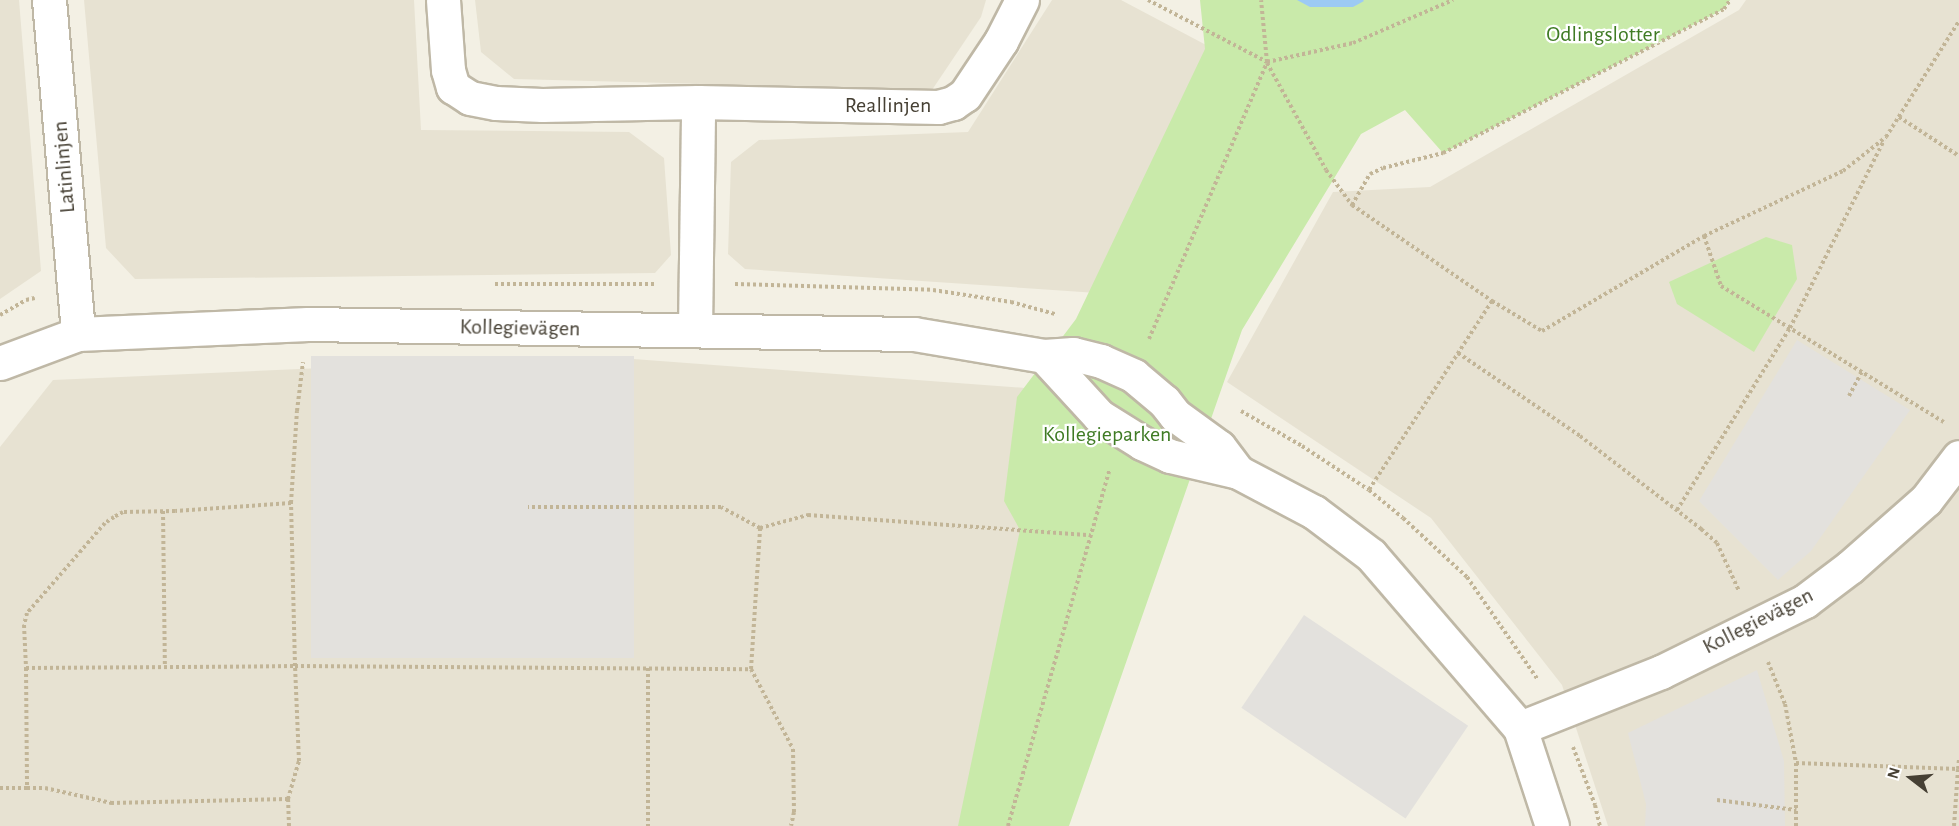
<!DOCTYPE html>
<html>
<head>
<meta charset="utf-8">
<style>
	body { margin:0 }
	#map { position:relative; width:1959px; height:826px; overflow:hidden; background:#f3f0e4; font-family:"Alegreya Sans",sans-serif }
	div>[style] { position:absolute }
	.residential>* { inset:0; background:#e7e2d2 }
	.green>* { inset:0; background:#c9eaaa }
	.parking>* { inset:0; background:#e3e1dd; transform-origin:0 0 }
	.water>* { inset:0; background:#9ccaf4 }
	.path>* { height:4px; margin-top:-2px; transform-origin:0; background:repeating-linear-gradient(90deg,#c2b597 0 3px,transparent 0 6px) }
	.roads { filter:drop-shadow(2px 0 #bfb8a6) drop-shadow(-2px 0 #bfb8a6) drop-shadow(0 2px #bfb8a6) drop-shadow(0 -2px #bfb8a6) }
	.minor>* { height:33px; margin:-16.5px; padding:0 16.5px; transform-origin:16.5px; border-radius:16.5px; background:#fff }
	span { translate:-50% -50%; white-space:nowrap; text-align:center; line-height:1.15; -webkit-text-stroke:4.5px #fff; paint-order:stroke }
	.park-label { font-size:22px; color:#3f7b24 }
	.street-label { font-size:22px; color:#464034 }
	.north { position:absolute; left:1881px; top:748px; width:60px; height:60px; -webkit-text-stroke:4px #fff; paint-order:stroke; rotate:286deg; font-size:16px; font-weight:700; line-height:24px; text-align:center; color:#464034 }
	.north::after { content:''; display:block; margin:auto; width:21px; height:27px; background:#464034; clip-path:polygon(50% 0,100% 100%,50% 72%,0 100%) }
</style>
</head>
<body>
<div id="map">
	<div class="residential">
		<div style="clip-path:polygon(0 0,19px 0,41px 271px,0 299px)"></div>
		<div style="clip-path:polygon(84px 0,414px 0,421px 130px,629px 132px,664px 158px,671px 255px,655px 273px,135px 279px,106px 248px)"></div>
		<div style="clip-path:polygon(475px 0,986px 0,981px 17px,932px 90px,514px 79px,481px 52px)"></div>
		<div style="clip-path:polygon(1052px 0,1121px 0,1208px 46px,1097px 293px,745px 269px,728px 254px,731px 162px,759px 140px,968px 132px)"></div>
		<div style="clip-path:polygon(1746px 0,1959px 0,1959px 826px,1608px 826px,1562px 685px,1431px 518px,1227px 382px,1333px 192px,1430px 187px,1739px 10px)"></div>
		<div style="clip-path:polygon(593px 356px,1026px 388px,1080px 442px,971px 826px,0 826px,0 447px,53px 380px)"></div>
	</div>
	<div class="green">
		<div style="clip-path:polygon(1200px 0,1730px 0,1724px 9px,1443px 153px,1405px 110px,1361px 134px,1242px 330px,1069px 826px,958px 826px,1020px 530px,1004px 501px,1017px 397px,1076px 319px,1205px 49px)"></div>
		<div style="clip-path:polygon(1766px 237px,1792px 245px,1797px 279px,1754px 352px,1677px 304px,1669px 282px)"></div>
	</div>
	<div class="parking">
		<div style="clip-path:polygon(1797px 340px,1910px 410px,1811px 551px,1778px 580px,1699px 501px)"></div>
		<div style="left:311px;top:356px;width:323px;height:302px"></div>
		<div style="left:1304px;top:615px;width:198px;height:112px;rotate:34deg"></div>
		<div style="clip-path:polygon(1757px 670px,1784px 761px,1785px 826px,1645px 826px,1646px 804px,1628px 733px)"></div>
	</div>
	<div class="water">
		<div style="clip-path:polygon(1297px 0,1363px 0,1364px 1px,1353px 7px,1310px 7px)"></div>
	</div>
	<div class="path">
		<div style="left:1148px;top:0;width:134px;rotate:27.5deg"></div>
		<div style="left:1267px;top:62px;width:62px;rotate:-95.5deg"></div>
		<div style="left:1267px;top:62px;width:88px;rotate:-12.5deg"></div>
		<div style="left:1353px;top:43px;width:109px;rotate:-23.3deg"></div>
		<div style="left:1267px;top:63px;width:122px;rotate:61.1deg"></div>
		<div style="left:1326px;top:170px;width:44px;rotate:53.4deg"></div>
		<div style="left:1352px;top:205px;width:170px;rotate:34.4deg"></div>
		<div style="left:1492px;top:301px;width:225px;rotate:123.1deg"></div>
		<div style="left:1899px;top:117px;width:72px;rotate:33deg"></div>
		<div style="left:1352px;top:205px;width:36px;rotate:-60deg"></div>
		<div style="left:1370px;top:174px;width:14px;rotate:-25deg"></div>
		<div style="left:1383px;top:168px;width:62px;rotate:-14deg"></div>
		<div style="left:1443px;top:153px;width:316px;rotate:-27.1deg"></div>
		<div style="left:1724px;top:9px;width:11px;rotate:-56deg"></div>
		<div style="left:1704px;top:236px;width:53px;rotate:71.2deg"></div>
		<div style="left:1721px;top:286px;width:261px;rotate:31.4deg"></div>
		<div style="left:495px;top:284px;width:160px"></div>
		<div style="left:735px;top:284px;width:198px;rotate:1.7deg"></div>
		<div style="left:933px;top:290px;width:79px;rotate:8.7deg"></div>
		<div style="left:1011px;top:302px;width:46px;rotate:15.3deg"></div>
		<div style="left:1492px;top:301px;width:58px;rotate:31deg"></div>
		<div style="left:1542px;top:331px;width:188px;rotate:-30.4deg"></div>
		<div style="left:1704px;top:236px;width:153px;rotate:-25.1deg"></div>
		<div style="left:1843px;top:171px;width:55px;rotate:-38.3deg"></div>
		<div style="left:1886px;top:137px;width:137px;rotate:-57.8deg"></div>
		<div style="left:0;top:315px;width:30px;rotate:-30deg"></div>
		<div style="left:26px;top:300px;width:9px;rotate:-13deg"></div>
		<div style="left:1149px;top:339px;width:301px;rotate:-66.9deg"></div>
		<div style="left:1458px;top:353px;width:148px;rotate:34.2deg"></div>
		<div style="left:1580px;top:436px;width:153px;rotate:37.5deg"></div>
		<div style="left:1701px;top:529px;width:21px;rotate:41deg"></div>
		<div style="left:1717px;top:543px;width:53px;rotate:65.4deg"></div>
		<div style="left:1849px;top:396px;width:27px;rotate:-62deg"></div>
		<div style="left:1241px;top:411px;width:70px;rotate:29.8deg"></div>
		<div style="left:1302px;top:446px;width:80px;rotate:33.3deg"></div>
		<div style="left:1369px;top:490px;width:44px;rotate:39.5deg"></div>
		<div style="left:1403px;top:518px;width:87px;rotate:42.7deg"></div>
		<div style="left:1467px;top:577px;width:125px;rotate:55.4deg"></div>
		<div style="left:291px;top:503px;width:116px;rotate:176.1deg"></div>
		<div style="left:175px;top:511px;width:52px;rotate:178.9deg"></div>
		<div style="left:123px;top:512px;width:10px;rotate:151deg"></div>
		<div style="left:114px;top:517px;width:11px;rotate:146deg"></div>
		<div style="left:105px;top:523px;width:119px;rotate:130.9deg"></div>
		<div style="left:27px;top:613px;width:12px;rotate:104deg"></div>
		<div style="left:24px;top:625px;width:43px;rotate:87.3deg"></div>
		<div style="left:26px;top:668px;width:269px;rotate:-0.4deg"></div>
		<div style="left:295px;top:666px;width:163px;rotate:-91.4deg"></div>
		<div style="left:291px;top:503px;width:92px;rotate:-86.3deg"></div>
		<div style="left:297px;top:411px;width:49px;rotate:-83deg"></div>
		<div style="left:1677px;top:510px;width:214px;rotate:-58.2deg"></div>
		<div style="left:1790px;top:328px;width:210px;rotate:-63.4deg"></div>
		<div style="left:163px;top:511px;width:156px;rotate:89.3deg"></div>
		<div style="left:760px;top:528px;width:50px;rotate:-15.2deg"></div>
		<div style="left:808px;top:515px;width:283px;rotate:4.1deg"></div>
		<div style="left:1768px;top:662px;width:45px;rotate:68deg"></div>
		<div style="left:1785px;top:704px;width:60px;rotate:79.4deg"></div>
		<div style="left:1796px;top:763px;width:63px;rotate:90deg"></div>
		<div style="left:26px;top:668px;width:120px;rotate:89.5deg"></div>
		<div style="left:27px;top:788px;width:18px"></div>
		<div style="left:45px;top:788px;width:68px;rotate:12.8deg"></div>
		<div style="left:111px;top:803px;width:177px;rotate:-1.3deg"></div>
		<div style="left:648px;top:668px;width:158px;rotate:90deg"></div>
		<div style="left:751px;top:669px;width:90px;rotate:62.3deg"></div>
		<div style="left:793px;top:749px;width:63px;rotate:89.1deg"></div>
		<div style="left:794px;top:812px;width:14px;rotate:102deg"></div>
		<div style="left:1573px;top:747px;width:62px;rotate:69.2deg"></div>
		<div style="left:1595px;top:805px;width:22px;rotate:77deg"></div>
		<div style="left:1796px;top:763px;width:162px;rotate:2.1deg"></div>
		<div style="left:1958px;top:769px;width:9px;rotate:-84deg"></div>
		<div style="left:0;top:788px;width:27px"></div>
		<div style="left:1717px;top:800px;width:80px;rotate:7.2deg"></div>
		<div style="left:289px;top:826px;width:27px;rotate:-92deg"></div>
		<div style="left:288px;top:799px;width:40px;rotate:-74deg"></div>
		<div style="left:299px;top:761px;width:95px;rotate:-92.4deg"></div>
		<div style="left:295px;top:666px;width:456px;rotate:0.4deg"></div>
		<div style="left:751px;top:669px;width:141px;rotate:-86.3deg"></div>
		<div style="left:760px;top:528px;width:44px;rotate:-151.7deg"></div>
		<div style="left:721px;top:507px;width:193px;rotate:180deg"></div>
		<div style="left:1008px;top:826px;width:371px;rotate:-74.1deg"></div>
		<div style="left:1954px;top:826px;width:57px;rotate:-86deg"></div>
	</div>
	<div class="roads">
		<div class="minor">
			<div style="left:49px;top:0;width:335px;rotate:85deg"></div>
			<div style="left:443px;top:0;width:70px;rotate:85.9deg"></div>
			<div style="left:448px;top:70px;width:18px;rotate:74deg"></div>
			<div style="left:453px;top:87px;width:20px;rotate:33deg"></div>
			<div style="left:470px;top:98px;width:26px;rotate:11deg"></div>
			<div style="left:496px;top:103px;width:46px;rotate:2.5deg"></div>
			<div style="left:542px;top:105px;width:156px;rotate:-1.1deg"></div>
			<div style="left:698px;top:102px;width:240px;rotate:1.2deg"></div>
			<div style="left:938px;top:107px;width:16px;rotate:-15deg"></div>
			<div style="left:953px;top:103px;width:14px;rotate:-34deg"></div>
			<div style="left:965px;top:95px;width:65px;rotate:-56.3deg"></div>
			<div style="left:1001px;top:41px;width:46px;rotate:-62.9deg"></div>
			<div style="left:695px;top:330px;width:228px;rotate:-89.2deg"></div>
			<div style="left:1044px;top:356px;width:81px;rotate:47.5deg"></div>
			<div style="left:1099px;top:416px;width:51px;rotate:32.1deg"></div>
			<div style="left:1142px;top:443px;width:31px;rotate:25deg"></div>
			<div style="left:1170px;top:456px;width:70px;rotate:13.2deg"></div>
			<div style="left:1238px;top:472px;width:86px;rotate:27.8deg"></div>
			<div style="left:1314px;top:512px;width:71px;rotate:37deg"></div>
			<div style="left:1371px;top:555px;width:228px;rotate:49.3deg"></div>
			<div style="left:1520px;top:728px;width:103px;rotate:71.9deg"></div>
			<div style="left:0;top:363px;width:83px;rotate:-20.4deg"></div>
			<div style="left:78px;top:334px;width:230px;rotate:-2.5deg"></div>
			<div style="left:308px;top:324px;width:606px;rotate:0.95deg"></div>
			<div style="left:914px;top:334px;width:132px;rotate:9.6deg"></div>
			<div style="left:1044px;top:356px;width:29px;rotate:-4deg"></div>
			<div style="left:1073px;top:354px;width:29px;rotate:14deg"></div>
			<div style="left:1101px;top:361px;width:36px;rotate:24deg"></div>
			<div style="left:1134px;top:376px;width:39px;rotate:40deg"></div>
			<div style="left:1164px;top:401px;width:18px;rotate:52deg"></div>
			<div style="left:1175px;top:415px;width:54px;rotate:36deg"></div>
			<div style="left:1219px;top:447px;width:31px;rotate:53deg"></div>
			<div style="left:1520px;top:728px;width:152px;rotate:-21.7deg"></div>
			<div style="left:1661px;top:672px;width:161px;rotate:-26.2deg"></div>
			<div style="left:1805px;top:601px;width:56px;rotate:-37.1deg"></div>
			<div style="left:1850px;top:567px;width:101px;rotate:-41.4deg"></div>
			<div style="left:1926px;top:500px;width:54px;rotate:-52.5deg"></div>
		</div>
	</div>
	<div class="park-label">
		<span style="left:1603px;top:35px">Odlingslotter</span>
		<span style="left:1107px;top:435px">Kollegieparken</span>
	</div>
	<div class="street-label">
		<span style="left:888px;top:106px">Reallinjen</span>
		<span style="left:64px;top:167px;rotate:-95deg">Latinlinjen</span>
		<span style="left:520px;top:328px;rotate:1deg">Kollegievägen</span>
		<span style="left:1758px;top:621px;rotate:-27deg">Kollegievägen</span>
	</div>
	<div class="north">N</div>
</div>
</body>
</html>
